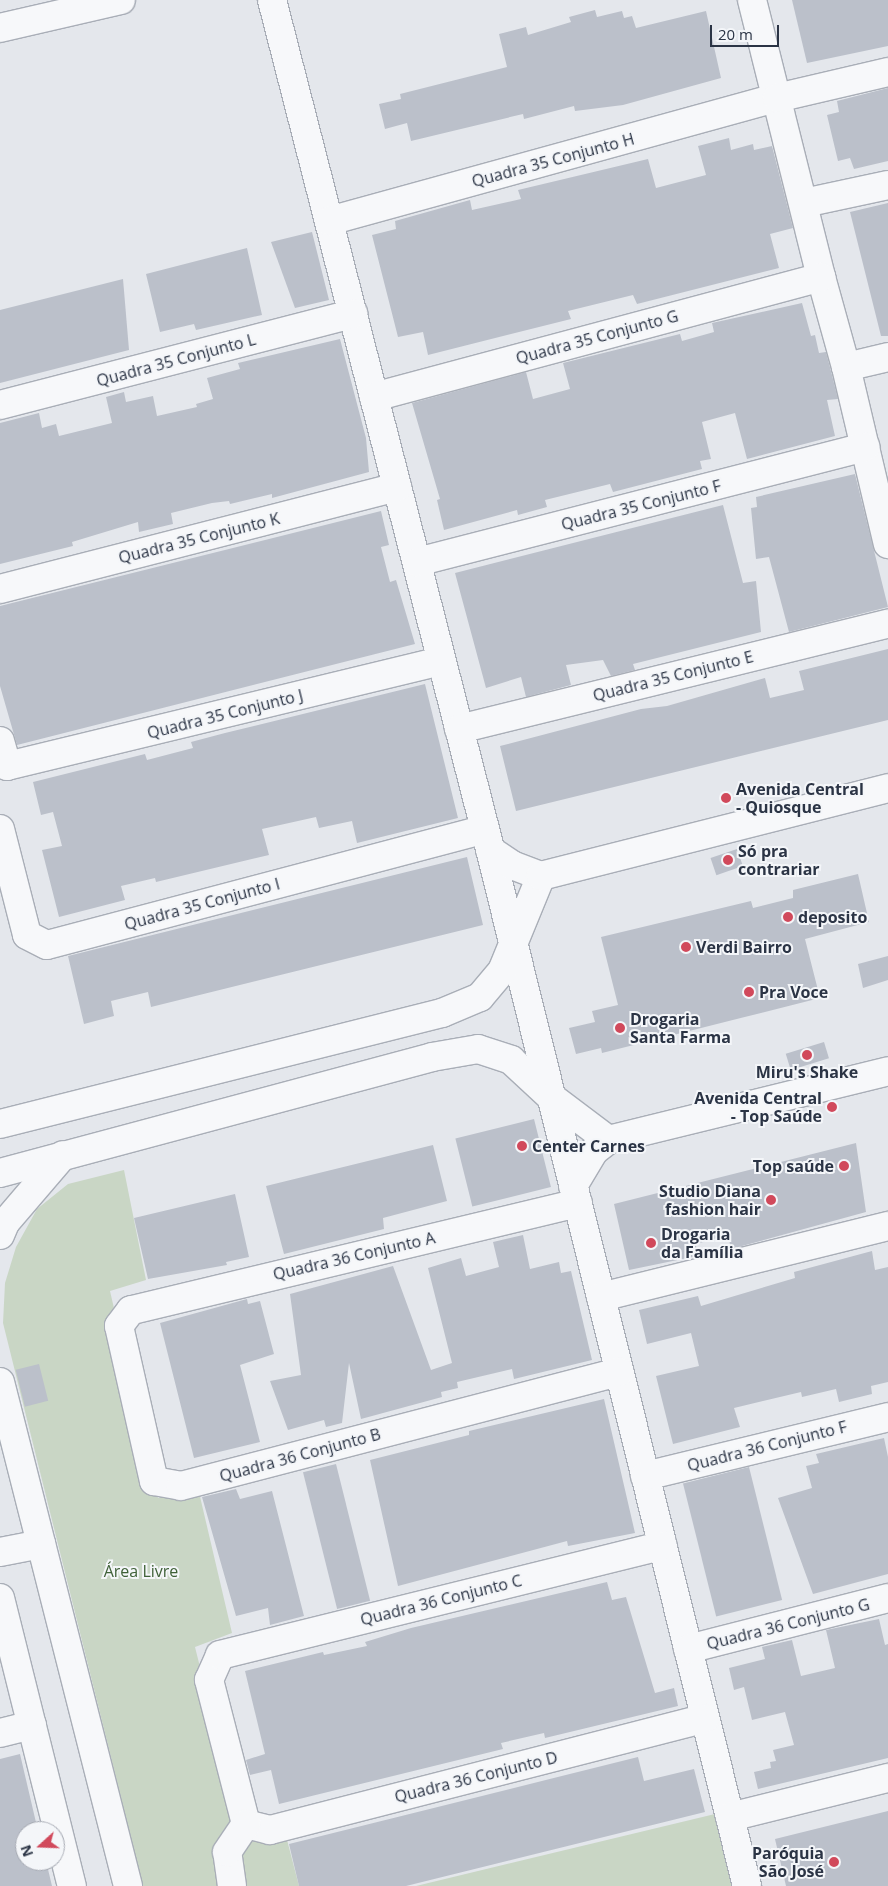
<!DOCTYPE html>
<html>
<head>
<meta charset="utf-8">
<style>
	body { margin:0 }
	#map { position:relative; width:888px; height:1886px; overflow:hidden; background:#e4e7ec; font-family:"Open Sans",sans-serif }
	div>[style] { position:absolute }
	[style*='--x'] { left:calc(var(--x)*1px); top:calc(var(--y)*1px); width:calc(var(--w)*1px); rotate:calc(var(--a)*1deg) }
	.green>* { inset:0; background:#c9d6c5 }
	.building>* { inset:0; background:#bbc0ca; transform-origin:0 0 }
	.roads { filter:drop-shadow(1px 0 #a9aeb7) drop-shadow(-1px 0 #a9aeb7) drop-shadow(0 1px #a9aeb7) drop-shadow(0 -1px #a9aeb7) }
	.minor>* { height:28px; margin:-14px; padding:0 14px; transform-origin:14px; border-radius:14px; background:#f7f8fa }
	.dots>* { width:14px; height:14px; translate:-50% -50%; box-sizing:border-box; border:2px solid #f4f6f9; border-radius:50% }
	span { translate:-50% -50%; white-space:nowrap; text-align:center; line-height:1.15; -webkit-text-stroke:4px #f4f6f9; paint-order:stroke }
	.street-label { font-size:16px; color:#2b3445 }
	.poi-label { font-size:16px; color:#2b3445; font-weight:700 }
	.left { translate:0 -50%; text-align:left }
	.right { translate:-100% -50%; text-align:right }
	.park-label { font-size:16px; color:#3f6138 }
	.north { position:absolute; left:15px; top:1821px; width:50px; height:50px; box-sizing:border-box; background:#f4f6f9; border:1px solid #a4a8b1; border-radius:50%; rotate:250deg; font-size:14px; font-weight:700; line-height:20px; text-align:center; color:#2b3445 }
	.north::after { content:''; display:block; margin:auto; width:18px; height:22px; background:#d1495b; clip-path:polygon(50% 0,100% 100%,50% 72%,0 100%) }
	.scale { position:absolute; left:710px; top:25px; width:69px; height:22px; box-sizing:border-box; border:2px solid #2b3445; border-top:0; padding-left:6px; font-size:15px; line-height:18px; white-space:nowrap; color:#2b3445; -webkit-text-stroke:4px #f4f6f9; paint-order:stroke }
</style>
</head>
<body>
<div id="map">
	<div class="green">
		<i style="clip-path:polygon(124px 1170px,146px 1280px,110px 1291px,158px 1498px,198px 1488px,232px 1633px,195px 1647px,244px 1843px,286px 1836px,299px 1886px,143px 1886px,3px 1323px,5px 1283px,16px 1247px,37px 1209px,68px 1184px)"></i>
		<i style="clip-path:polygon(715px 1814px,734px 1886px,416px 1886px)"></i>
	</div>
	<div class="building">
		<i style="clip-path:polygon(792px 0,888px 0,888px 46px,807px 63px)"></i>
		<i style="clip-path:polygon(595px 10px,597px 17px,622px 11px,624px 18px,632px 16px,636px 28px,706px 11px,721px 78px,623px 105px,575px 111px,574px 106px,524px 119px,523px 114px,411px 141px,407px 123px,385px 129px,379px 104px,401px 99px,400px 94px,507px 67px,499px 34px,526px 27px,528px 35px,571px 22px,569px 17px)"></i>
		<i style="clip-path:polygon(888px 88px,888px 161px,854px 169px,850px 158px,838px 161px,827px 115px,839px 112px,837px 101px)"></i>
		<i style="clip-path:polygon(729px 138px,731px 150px,753px 144px,754px 150px,772px 146px,793px 228px,770px 234px,779px 268px,637px 304px,633px 295px,568px 311px,571px 319px,428px 355px,423px 332px,398px 337px,372px 235px,396px 229px,395px 221px,470px 200px,472px 210px,521px 199px,518px 190px,648px 159px,656px 188px,706px 175px,698px 146px)"></i>
		<i style="clip-path:polygon(888px 203px,888px 336px,881px 336px,850px 212px)"></i>
		<i style="clip-path:polygon(312px 232px,329px 300px,295px 308px,271px 242px)"></i>
		<i style="clip-path:polygon(247px 248px,262px 315px,196px 330px,194px 324px,160px 332px,146px 274px)"></i>
		<i style="clip-path:polygon(123px 279px,129px 350px,0 383px,0 310px)"></i>
		<i style="clip-path:polygon(802px 303px,811px 336px,815px 335px,819px 353px,826px 352px,831px 371px,838px 399px,827px 400px,835px 436px,747px 459px,735px 413px,702px 422px,711px 459px,700px 461px,702px 469px,613px 492px,610px 484px,545px 500px,547px 507px,518px 515px,517px 510px,444px 530px,437px 500px,440px 499px,412px 403px,526px 372px,533px 399px,570px 389px,563px 363px,680px 334px,682px 341px,714px 332px,712px 323px)"></i>
		<i style="clip-path:polygon(340px 339px,366px 438px,369px 472px,272px 498px,272px 494px,230px 504px,229px 501px,212px 503px,171px 513px,173px 524px,139px 532px,138px 522px,72px 542px,73px 546px,0 564px,0 423px,39px 413px,42px 428px,56px 424px,59px 436px,112px 423px,106px 397px,124px 392px,126px 402px,153px 396px,157px 416px,197px 407px,196px 404px,213px 399px,207px 378px,240px 369px,238px 363px)"></i>
		<i style="clip-path:polygon(855px 474px,888px 607px,789px 632px,769px 557px,756px 559px,751px 508px,757px 507px,756px 497px)"></i>
		<i style="clip-path:polygon(723px 505px,743px 583px,756px 581px,761px 632px,633px 664px,635px 670px,611px 676px,603px 660px,566px 665px,571px 685px,526px 697px,521px 677px,486px 688px,455px 573px)"></i>
		<i style="clip-path:polygon(381px 511px,389px 545px,381px 547px,390px 582px,396px 580px,415px 644px,17px 745px,0 686px,0 606px)"></i>
		<i style="clip-path:polygon(888px 649px,888px 720px,516px 811px,500px 746px,641px 709px,667px 706px,765px 678px,770px 698px,804px 690px,799px 671px)"></i>
		<i style="clip-path:polygon(425px 684px,458px 818px,357px 843px,352px 821px,319px 828px,316px 817px,262px 829px,269px 855px,156px 882px,155px 878px,121px 886px,125px 900px,59px 917px,42px 850px,62px 846px,53px 812px,41px 815px,33px 782px,145px 754px,147px 760px,193px 748px,191px 742px,225px 733px)"></i>
		<i style="left:737px;top:849px;width:18px;height:28px;rotate:71deg"></i>
		<i style="clip-path:polygon(467px 857px,483px 925px,151px 1007px,148px 992px,111px 1001px,114px 1016px,84px 1024px,68px 956px)"></i>
		<i style="clip-path:polygon(858px 874px,869px 922px,805px 939px,820px 998px,602px 1053px,601px 1048px,576px 1054px,569px 1028px,595px 1022px,592px 1011px,618px 1005px,601px 937px,751px 901px,753px 908px,793px 898px,793px 890px)"></i>
		<i style="clip-path:polygon(888px 956px,888px 980px,863px 988px,858px 964px)"></i>
		<i style="left:824px;top:1042px;width:17px;height:40px;rotate:73deg"></i>
		<i style="left:534px;top:1119px;width:70px;height:81px;rotate:76deg"></i>
		<i style="clip-path:polygon(856px 1143px,866px 1212px,731px 1249px,728px 1235px,696px 1244px,697px 1256px,629px 1270px,614px 1204px)"></i>
		<i style="clip-path:polygon(433px 1145px,447px 1201px,383px 1218px,384px 1229px,284px 1254px,266px 1186px)"></i>
		<i style="clip-path:polygon(235px 1194px,249px 1257px,226px 1262px,227px 1265px,148px 1279px,134px 1218px)"></i>
		<i style="clip-path:polygon(523px 1235px,530px 1269px,559px 1262px,561px 1273px,571px 1271px,592px 1360px,514px 1379px,512px 1369px,457px 1382px,458px 1388px,441px 1392px,442px 1397px,361px 1419px,349px 1363px,342px 1423px,326px 1427px,324px 1420px,288px 1430px,270px 1381px,301px 1375px,290px 1294px,393px 1266px,431px 1370px,452px 1363px,428px 1268px,461px 1258px,466px 1276px,499px 1267px,493px 1242px)"></i>
		<i style="clip-path:polygon(872px 1251px,875px 1270px,888px 1267px,888px 1382px,871px 1386px,872px 1394px,839px 1402px,836px 1389px,802px 1397px,801px 1392px,734px 1408px,740px 1427px,673px 1444px,656px 1376px,699px 1366px,691px 1333px,647px 1344px,639px 1310px,698px 1296px,701px 1306px,795px 1278px,794px 1272px)"></i>
		<i style="clip-path:polygon(247px 1299px,248px 1304px,260px 1301px,274px 1354px,240px 1365px,260px 1442px,194px 1458px,160px 1323px)"></i>
		<i style="left:39px;top:1364px;width:38px;height:24px;rotate:76deg"></i>
		<i style="clip-path:polygon(604px 1399px,635px 1533px,568px 1546px,567px 1541px,398px 1586px,370px 1460px,469px 1435px,469px 1431px)"></i>
		<i style="clip-path:polygon(884px 1438px,888px 1457px,888px 1574px,813px 1594px,778px 1498px,812px 1488px,806px 1466px,819px 1463px,816px 1454px)"></i>
		<i style="left:336px;top:1464px;width:141px;height:34px;rotate:76deg"></i>
		<i style="left:749px;top:1467px;width:137px;height:68px;rotate:76deg"></i>
		<i style="clip-path:polygon(236px 1489px,240px 1499px,272px 1491px,304px 1616px,270px 1625px,268px 1608px,236px 1616px,202px 1497px)"></i>
		<i style="clip-path:polygon(607px 1582px,612px 1600px,626px 1597px,655px 1693px,674px 1688px,678px 1706px,545px 1738px,544px 1733px,501px 1743px,503px 1749px,279px 1804px,271px 1770px,250px 1775px,246px 1760px,265px 1754px,245px 1671px,323px 1652px,324px 1655px,367px 1646px,365px 1642px,411px 1628px)"></i>
		<i style="clip-path:polygon(879px 1619px,885px 1645px,888px 1644px,888px 1758px,758px 1789px,754px 1772px,771px 1768px,770px 1762px,776px 1761px,773px 1750px,794px 1745px,785px 1712px,752px 1720px,744px 1687px,734px 1690px,729px 1668px,765px 1659px,762px 1647px,792px 1640px,801px 1676px,835px 1668px,826px 1630px)"></i>
		<i style="clip-path:polygon(20px 1754px,38px 1831px,25px 1831px,25px 1861px,46px 1861px,52px 1886px,0 1886px,0 1759px)"></i>
		<i style="clip-path:polygon(638px 1757px,644px 1781px,694px 1769px,705px 1812px,406px 1886px,299px 1886px,289px 1844px)"></i>
		<i style="clip-path:polygon(888px 1811px,888px 1886px,786px 1886px,775px 1839px)"></i>
	</div>
	<div class="roads">
		<div class="minor">
			<i style="--x:272;--y:0;--w:856;--a:75.59"></i>
			<i style="--x:485;--y:829;--w:1089;--a:76.08"></i>
			<i style="--x:752;--y:0;--w:285;--a:76"></i>
			<i style="--x:821;--y:277;--w:93;--a:74.5"></i>
			<i style="--x:846;--y:367;--w:182;--a:76.7"></i>
			<i style="--x:0;--y:28;--w:124;--a:-13"></i>
			<i style="--x:804;--y:203;--w:86;--a:-12.1"></i>
			<i style="--x:329;--y:221;--w:465;--a:-15.4"></i>
			<i style="--x:777;--y:98;--w:114;--a:-13.2"></i>
			<i style="--x:846;--y:367;--w:43;--a:-13.4"></i>
			<i style="--x:374;--y:397;--w:463;--a:-15"></i>
			<i style="--x:0;--y:405;--w:365;--a:-14.5"></i>
			<i style="--x:417;--y:562;--w:463;--a:-14.4"></i>
			<i style="--x:0;--y:589;--w:410;--a:-14.4"></i>
			<i style="--x:459;--y:729;--w:442;--a:-13.8"></i>
			<i style="--x:0;--y:741;--w:26;--a:74"></i>
			<i style="--x:7;--y:766;--w:447;--a:-13.6"></i>
			<i style="--x:0;--y:829;--w:109;--a:75.7"></i>
			<i style="--x:27;--y:935;--w:22;--a:27"></i>
			<i style="--x:47;--y:945;--w:453;--a:-14.8"></i>
			<i style="--x:490;--y:850;--w:27;--a:34"></i>
			<i style="--x:512;--y:865;--w:31;--a:21"></i>
			<i style="--x:0;--y:1124;--w:456;--a:-14.1"></i>
			<i style="--x:442;--y:1013;--w:41;--a:-22.8"></i>
			<i style="--x:480;--y:997;--w:34;--a:-50"></i>
			<i style="--x:502;--y:971;--w:103;--a:-67.7"></i>
			<i style="--x:541;--y:876;--w:358;--a:-14.2"></i>
			<i style="--x:0;--y:1173;--w:447;--a:-15"></i>
			<i style="--x:432;--y:1057;--w:47;--a:-9.9"></i>
			<i style="--x:478;--y:1049;--w:35;--a:18"></i>
			<i style="--x:511;--y:1060;--w:54;--a:42.8"></i>
			<i style="--x:551;--y:1097;--w:71;--a:37"></i>
			<i style="--x:608;--y:1140;--w:288;--a:-13.8"></i>
			<i style="--x:573;--y:1186;--w:41;--a:-59"></i>
			<i style="--x:594;--y:1151;--w:18;--a:-38"></i>
			<i style="--x:578;--y:1203;--w:460;--a:166.5"></i>
			<i style="--x:131;--y:1310;--w:20;--a:127"></i>
			<i style="--x:119;--y:1326;--w:159;--a:77.3"></i>
			<i style="--x:154;--y:1481;--w:27;--a:10"></i>
			<i style="--x:181;--y:1486;--w:453;--a:-14.6"></i>
			<i style="--x:0;--y:1235;--w:13;--a:-67"></i>
			<i style="--x:5;--y:1223;--w:89;--a:-49.5"></i>
			<i style="--x:601;--y:1297;--w:296;--a:-13.9"></i>
			<i style="--x:0;--y:1382;--w:520;--a:75.75"></i>
			<i style="--x:645;--y:1476;--w:250;--a:-13.6"></i>
			<i style="--x:0;--y:1552;--w:42;--a:-11"></i>
			<i style="--x:0;--y:1598;--w:297;--a:76"></i>
			<i style="--x:688;--y:1649;--w:206;--a:-14.3"></i>
			<i style="--x:0;--y:1733;--w:33;--a:-14"></i>
			<i style="--x:730;--y:1817;--w:163;--a:-13.9"></i>
			<i style="--x:246;--y:1824;--w:149;--a:-104.4"></i>
			<i style="--x:209;--y:1680;--w:27;--a:-66"></i>
			<i style="--x:220;--y:1655;--w:456;--a:-13.9"></i>
			<i style="--x:246;--y:1824;--w:25;--a:14"></i>
			<i style="--x:270;--y:1830;--w:449;--a:-14.4"></i>
			<i style="--x:232;--y:1886;--w:34;--a:-98"></i>
			<i style="--x:227;--y:1852;--w:34;--a:-56"></i>
		</div>
	</div>
	<div class="dots">
		<i style="left:726px;top:798px;background:#d1495b"></i>
		<i style="left:728px;top:860px;background:#d1495b"></i>
		<i style="left:788px;top:917px;background:#d1495b"></i>
		<i style="left:686px;top:947px;background:#d1495b"></i>
		<i style="left:749px;top:992px;background:#d1495b"></i>
		<i style="left:620px;top:1028px;background:#d1495b"></i>
		<i style="left:807px;top:1055px;background:#d1495b"></i>
		<i style="left:832px;top:1107px;background:#d1495b"></i>
		<i style="left:522px;top:1146px;background:#d1495b"></i>
		<i style="left:844px;top:1166px;background:#d1495b"></i>
		<i style="left:771px;top:1200px;background:#d1495b"></i>
		<i style="left:651px;top:1243px;background:#d1495b"></i>
		<i style="left:834px;top:1862px;background:#d1495b"></i>
	</div>
	<div class="street-label">
		<span style="left:553px;top:160px;rotate:-15deg">Quadra 35 Conjunto H</span>
		<span style="left:597px;top:337px;rotate:-15deg">Quadra 35 Conjunto G</span>
		<span style="left:176px;top:360px;rotate:-15deg">Quadra 35 Conjunto L</span>
		<span style="left:641px;top:505px;rotate:-14deg">Quadra 35 Conjunto F</span>
		<span style="left:199px;top:538px;rotate:-14deg">Quadra 35 Conjunto K</span>
		<span style="left:673px;top:676px;rotate:-14deg">Quadra 35 Conjunto E</span>
		<span style="left:225px;top:714px;rotate:-14deg">Quadra 35 Conjunto J</span>
		<span style="left:202px;top:904px;rotate:-15deg">Quadra 35 Conjunto I</span>
		<span style="left:354px;top:1256px;rotate:-13deg">Quadra 36 Conjunto A</span>
		<span style="left:767px;top:1446px;rotate:-14deg">Quadra 36 Conjunto F</span>
		<span style="left:300px;top:1455px;rotate:-15deg">Quadra 36 Conjunto B</span>
		<span style="left:441px;top:1600px;rotate:-14deg">Quadra 36 Conjunto C</span>
		<span style="left:788px;top:1624px;rotate:-14deg">Quadra 36 Conjunto G</span>
		<span style="left:476px;top:1777px;rotate:-14deg">Quadra 36 Conjunto D</span>
	</div>
	<div class="poi-label">
		<span class="left" style="left:736px;top:798px">Avenida Central<br>- Quiosque</span>
		<span class="left" style="left:738px;top:860px">Só pra<br>contrariar</span>
		<span class="left" style="left:798px;top:917px">deposito</span>
		<span class="left" style="left:696px;top:947px">Verdi Bairro</span>
		<span class="left" style="left:759px;top:992px">Pra Voce</span>
		<span class="left" style="left:630px;top:1028px">Drogaria<br>Santa Farma</span>
		<span style="left:807px;top:1072px">Miru's Shake</span>
		<span class="right" style="left:822px;top:1107px">Avenida Central<br>- Top Saúde</span>
		<span class="left" style="left:532px;top:1146px">Center Carnes</span>
		<span class="right" style="left:834px;top:1166px">Top saúde</span>
		<span class="right" style="left:761px;top:1200px">Studio Diana<br>fashion hair</span>
		<span class="left" style="left:661px;top:1243px">Drogaria<br>da Família</span>
		<span class="right" style="left:824px;top:1862px">Paróquia<br>São José</span>
	</div>
	<div class="park-label">
		<span style="left:141px;top:1571px">Área Livre</span>
	</div>
	<div class="north">N</div>
	<div class="scale">20 m</div>
</div>
</body>
</html>
